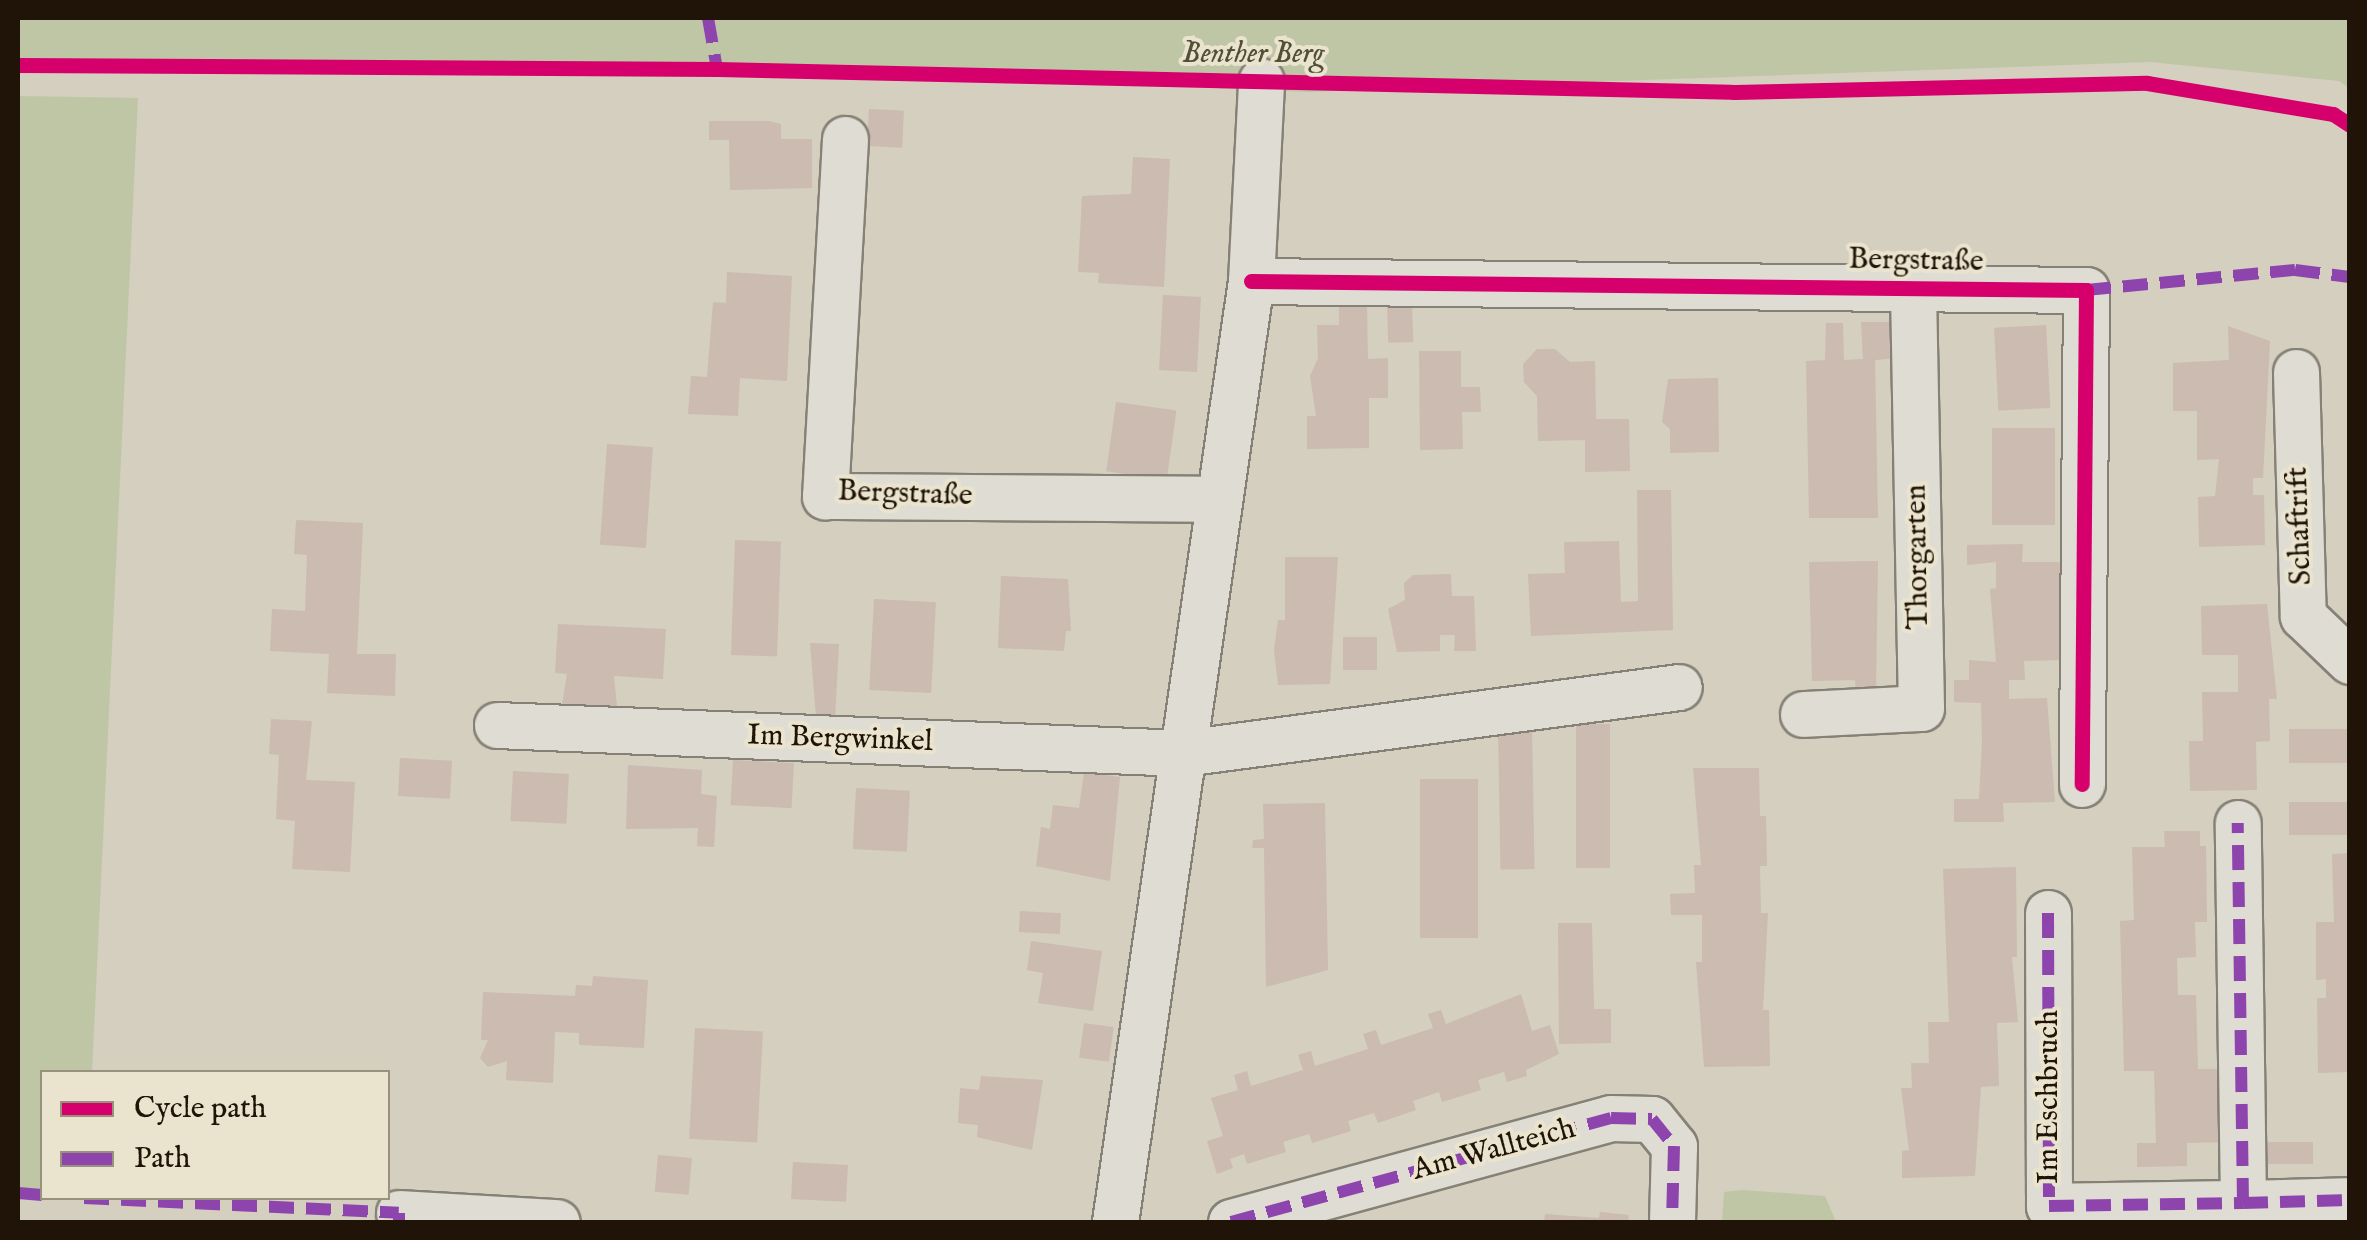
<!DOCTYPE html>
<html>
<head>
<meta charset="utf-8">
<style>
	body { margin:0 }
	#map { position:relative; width:2367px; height:1240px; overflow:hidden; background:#d4cfbe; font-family:"IM FELL English",serif }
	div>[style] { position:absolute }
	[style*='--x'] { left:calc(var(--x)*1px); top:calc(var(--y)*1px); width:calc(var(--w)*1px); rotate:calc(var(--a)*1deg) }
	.green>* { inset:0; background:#bfc6a5 }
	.building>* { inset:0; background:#ccbbb0; transform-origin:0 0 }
	.roads { filter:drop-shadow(2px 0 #868176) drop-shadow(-2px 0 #868176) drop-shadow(0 2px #868176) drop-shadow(0 -2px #868176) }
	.minor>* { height:45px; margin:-22.5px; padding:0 22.5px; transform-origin:22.5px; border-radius:22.5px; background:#dfddd3 }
	.quiet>* { height:12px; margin-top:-6px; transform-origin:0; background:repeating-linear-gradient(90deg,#8e44ad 0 25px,transparent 0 37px) }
	.cycleway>* { height:15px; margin:-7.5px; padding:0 7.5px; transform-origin:7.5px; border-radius:7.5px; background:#d6006c }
	span { translate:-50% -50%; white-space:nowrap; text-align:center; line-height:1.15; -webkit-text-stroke:8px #eae4ce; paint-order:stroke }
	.park-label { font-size:30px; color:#524f37; font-style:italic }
	.street-label { font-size:30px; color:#201307 }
	.frame { position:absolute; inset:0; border:20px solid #201307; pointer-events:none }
	.legend { position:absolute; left:40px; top:1070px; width:350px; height:130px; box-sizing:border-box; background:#eae4ce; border:2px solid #99907e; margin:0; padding:12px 18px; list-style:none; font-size:30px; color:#201307 }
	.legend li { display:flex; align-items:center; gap:20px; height:50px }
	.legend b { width:50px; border:2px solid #99907e }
</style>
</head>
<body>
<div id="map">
	<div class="green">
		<i style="clip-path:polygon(18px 18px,2350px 18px,2349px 88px,2339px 81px,2150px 62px,1309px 92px,717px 69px,18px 61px)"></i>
		<i style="clip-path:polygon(18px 96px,138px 98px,92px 1072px,42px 1072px,42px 1195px,18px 1193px)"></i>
		<i style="clip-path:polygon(1743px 1190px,1825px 1196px,1836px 1222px,1722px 1222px,1724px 1192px)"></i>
	</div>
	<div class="building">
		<i style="left:869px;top:109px;width:35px;height:37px;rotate:3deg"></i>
		<i style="clip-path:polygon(709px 121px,769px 121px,781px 124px,781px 139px,812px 139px,812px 188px,730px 190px,729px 140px,709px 140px)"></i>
		<i style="clip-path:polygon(1133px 157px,1170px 159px,1164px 287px,1098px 283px,1099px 273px,1078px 272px,1082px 196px,1131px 194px)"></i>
		<i style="clip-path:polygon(727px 272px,792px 276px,787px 381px,740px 378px,738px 416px,688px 414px,691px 376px,707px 377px,713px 302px,726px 303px)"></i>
		<i style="left:1163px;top:295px;width:38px;height:75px;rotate:3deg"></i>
		<i style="left:1412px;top:305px;width:37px;height:25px;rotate:88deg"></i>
		<i style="clip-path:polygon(1339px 306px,1367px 306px,1368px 359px,1388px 358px,1388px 398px,1369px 398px,1369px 448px,1307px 449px,1307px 416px,1316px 416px,1310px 376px,1318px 358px,1317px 325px,1339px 325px)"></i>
		<i style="clip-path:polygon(1861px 322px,1899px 322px,1899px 358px,1875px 360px,1878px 518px,1809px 518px,1806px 361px,1825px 360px,1826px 323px,1843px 323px,1844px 360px,1863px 359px)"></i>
		<i style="left:2046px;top:325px;width:83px;height:52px;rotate:87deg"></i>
		<i style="clip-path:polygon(2228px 326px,2270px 341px,2263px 478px,2253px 478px,2253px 495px,2264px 495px,2265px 545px,2199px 547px,2198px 497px,2215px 496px,2219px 459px,2197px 460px,2197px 411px,2173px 411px,2173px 363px,2229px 360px)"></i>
		<i style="clip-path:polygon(1537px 349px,1555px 349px,1570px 362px,1595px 361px,1596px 419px,1629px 419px,1630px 471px,1585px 472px,1585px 440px,1538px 441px,1537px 396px,1524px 382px,1523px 364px)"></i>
		<i style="clip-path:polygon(1419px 351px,1461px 351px,1461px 387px,1480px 387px,1481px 412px,1462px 412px,1463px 449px,1420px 450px)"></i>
		<i style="clip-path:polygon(1718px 378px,1719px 452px,1670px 453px,1670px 429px,1662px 422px,1668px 379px)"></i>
		<i style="left:1116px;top:402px;width:61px;height:70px;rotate:8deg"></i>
		<i style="left:1992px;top:428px;width:63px;height:97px"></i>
		<i style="left:607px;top:444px;width:46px;height:101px;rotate:4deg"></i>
		<i style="clip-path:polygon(1637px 490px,1671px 490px,1673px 630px,1531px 636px,1528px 574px,1565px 573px,1564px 542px,1619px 541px,1621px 602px,1638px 601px)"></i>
		<i style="clip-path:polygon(296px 520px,363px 523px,357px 654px,396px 654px,395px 696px,327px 693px,329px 654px,270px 651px,272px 609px,305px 611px,307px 555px,294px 554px)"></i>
		<i style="left:735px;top:540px;width:46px;height:115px;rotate:2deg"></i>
		<i style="clip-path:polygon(2023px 544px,2022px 562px,2060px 562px,2063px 572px,2062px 660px,2024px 661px,2025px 680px,2009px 680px,2009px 699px,2047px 698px,2055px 802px,2003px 803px,2004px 822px,1954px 822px,1954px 799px,1979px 799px,1982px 742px,1981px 703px,1954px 702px,1954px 680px,1969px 680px,1969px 660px,1996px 662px,1990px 589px,1996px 588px,1996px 562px,1967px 565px,1967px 545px)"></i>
		<i style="clip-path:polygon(1285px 557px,1338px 557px,1330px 684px,1278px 685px,1274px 650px,1278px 620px,1285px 620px)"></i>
		<i style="clip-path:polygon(1878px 561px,1876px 692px,1856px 693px,1855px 680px,1812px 681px,1809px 562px)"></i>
		<i style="clip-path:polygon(1451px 574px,1452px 596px,1474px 596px,1476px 651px,1454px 651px,1455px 635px,1440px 635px,1440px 651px,1397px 652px,1388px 609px,1405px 600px,1404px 583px,1413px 575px)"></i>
		<i style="clip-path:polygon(1001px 576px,1068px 579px,1071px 631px,1066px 631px,1064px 651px,998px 648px)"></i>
		<i style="left:874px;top:599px;width:62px;height:91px;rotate:3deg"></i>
		<i style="clip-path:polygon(2267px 604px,2277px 699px,2269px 699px,2270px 741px,2256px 742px,2257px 790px,2190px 791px,2189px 741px,2203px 741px,2202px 692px,2238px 692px,2238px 655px,2202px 655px,2201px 606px)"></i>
		<i style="clip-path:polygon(558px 624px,666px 629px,663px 679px,614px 676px,617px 707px,562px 705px,567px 674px,555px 673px)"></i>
		<i style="left:1377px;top:637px;width:33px;height:34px;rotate:90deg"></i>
		<i style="clip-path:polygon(810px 643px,839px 644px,835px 718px,816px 717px)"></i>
		<i style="clip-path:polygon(271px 719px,312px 721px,306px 780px,355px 782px,350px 872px,292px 869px,295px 821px,276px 819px,279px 755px,269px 754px)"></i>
		<i style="left:1576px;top:724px;width:34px;height:144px"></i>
		<i style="left:1532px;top:726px;width:143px;height:34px;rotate:89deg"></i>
		<i style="left:2350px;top:729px;width:34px;height:61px;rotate:90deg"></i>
		<i style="left:400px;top:758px;width:52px;height:38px;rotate:3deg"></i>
		<i style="left:733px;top:760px;width:61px;height:45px;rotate:3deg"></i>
		<i style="clip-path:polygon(628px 765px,702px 770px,701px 794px,717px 796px,714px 847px,697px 846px,698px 828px,626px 829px)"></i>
		<i style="clip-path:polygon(1693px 768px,1759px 768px,1760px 816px,1766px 816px,1767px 866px,1760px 866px,1761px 913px,1768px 913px,1763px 1010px,1769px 1010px,1770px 1066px,1704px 1067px,1696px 962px,1702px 962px,1702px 915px,1671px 915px,1670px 894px,1695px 893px,1694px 865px,1701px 865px)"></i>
		<i style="left:513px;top:771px;width:56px;height:50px;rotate:3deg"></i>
		<i style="clip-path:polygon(1084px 772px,1120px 777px,1110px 881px,1036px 866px,1041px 827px,1050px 829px,1053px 805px,1079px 808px)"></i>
		<i style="left:1420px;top:779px;width:58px;height:159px"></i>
		<i style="left:856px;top:788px;width:54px;height:61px;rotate:3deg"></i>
		<i style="left:2350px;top:802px;width:33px;height:61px;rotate:90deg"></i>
		<i style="clip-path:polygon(1325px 803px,1328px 970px,1266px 987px,1264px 848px,1252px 848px,1253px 840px,1264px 839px,1263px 804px)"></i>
		<i style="clip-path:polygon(2164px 831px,2200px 831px,2200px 846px,2206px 846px,2207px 922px,2195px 922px,2196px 957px,2177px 958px,2178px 995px,2196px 995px,2198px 1069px,2229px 1069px,2230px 1142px,2187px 1143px,2187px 1166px,2137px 1167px,2137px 1143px,2156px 1143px,2154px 1071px,2124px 1071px,2120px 921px,2134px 920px,2132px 847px,2165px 847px)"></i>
		<i style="clip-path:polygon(2350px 853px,2350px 1072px,2318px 1073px,2317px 998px,2326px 998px,2326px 979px,2316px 980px,2316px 922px,2334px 922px,2332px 854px)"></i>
		<i style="clip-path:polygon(2016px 867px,2017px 957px,2012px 957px,2018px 1022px,1997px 1023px,1999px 1086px,1981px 1087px,1975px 1176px,1902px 1178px,1902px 1151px,1909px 1150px,1901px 1088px,1912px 1088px,1911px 1063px,1929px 1063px,1928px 1022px,1949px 1022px,1943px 869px)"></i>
		<i style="left:1020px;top:911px;width:41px;height:21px;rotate:3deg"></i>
		<i style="clip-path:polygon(1558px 923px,1592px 923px,1594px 1009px,1611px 1009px,1611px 1043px,1559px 1044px)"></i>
		<i style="clip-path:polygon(1031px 941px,1102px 951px,1093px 1011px,1038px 1003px,1043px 973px,1027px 970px)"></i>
		<i style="clip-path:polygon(593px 976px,648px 980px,644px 1048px,579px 1045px,579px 1033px,555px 1032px,553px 1083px,506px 1080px,507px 1061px,488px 1067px,480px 1058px,488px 1040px,481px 1040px,483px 992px,575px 996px,576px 985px,592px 986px)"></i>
		<i style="clip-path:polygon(1521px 994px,1532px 1031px,1550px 1025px,1559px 1054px,1526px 1070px,1527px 1076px,1507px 1082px,1504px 1072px,1478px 1080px,1481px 1090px,1442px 1102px,1439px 1092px,1413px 1101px,1416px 1110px,1378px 1123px,1374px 1113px,1348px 1121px,1351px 1131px,1312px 1143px,1309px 1134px,1283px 1142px,1286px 1152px,1247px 1164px,1244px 1154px,1230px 1159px,1233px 1168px,1217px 1174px,1207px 1141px,1223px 1136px,1211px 1098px,1238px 1090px,1234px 1075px,1247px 1071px,1251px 1086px,1303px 1070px,1298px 1055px,1311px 1051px,1315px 1066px,1368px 1049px,1363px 1034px,1376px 1030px,1381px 1045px,1433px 1028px,1428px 1014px,1441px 1010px,1446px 1024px)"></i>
		<i style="left:1084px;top:1023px;width:30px;height:35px;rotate:8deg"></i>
		<i style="left:695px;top:1028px;width:68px;height:111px;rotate:3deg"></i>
		<i style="clip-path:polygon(981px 1076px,1043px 1080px,1032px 1150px,977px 1137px,978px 1125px,958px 1123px,960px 1088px,979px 1090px)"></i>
		<i style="left:2313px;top:1142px;width:22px;height:45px;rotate:90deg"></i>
		<i style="left:658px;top:1155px;width:34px;height:37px;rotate:5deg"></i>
		<i style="left:793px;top:1162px;width:55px;height:37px;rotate:3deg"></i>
		<i style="clip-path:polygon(1600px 1212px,1629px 1215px,1628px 1222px,1544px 1222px,1545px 1214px,1599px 1218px)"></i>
	</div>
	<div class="roads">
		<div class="minor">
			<i style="--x:845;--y:139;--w:358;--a:93.2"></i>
			<i style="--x:825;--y:496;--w:393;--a:0.4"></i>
			<i style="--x:1251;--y:281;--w:835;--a:0.62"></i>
			<i style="--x:2086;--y:290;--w:494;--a:90.5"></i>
			<i style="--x:2296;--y:372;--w:244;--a:88.4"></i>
			<i style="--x:2303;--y:616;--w:65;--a:43.8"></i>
			<i style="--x:1803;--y:714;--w:118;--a:-2.9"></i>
			<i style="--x:1921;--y:708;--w:420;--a:-91.1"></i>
			<i style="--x:497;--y:725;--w:687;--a:2.34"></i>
			<i style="--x:1183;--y:753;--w:500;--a:-7.58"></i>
			<i style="--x:2048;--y:913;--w:293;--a:89.8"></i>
			<i style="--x:2049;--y:1206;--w:194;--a:-0.9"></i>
			<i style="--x:2243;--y:1203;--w:380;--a:-90.8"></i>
			<i style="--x:2243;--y:1203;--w:107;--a:-1.6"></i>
			<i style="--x:399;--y:1213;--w:158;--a:3.3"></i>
			<i style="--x:1115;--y:1222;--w:951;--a:-81.78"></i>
			<i style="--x:1251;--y:281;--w:200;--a:-87.1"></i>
			<i style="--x:1231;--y:1222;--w:394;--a:-15.3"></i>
			<i style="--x:1611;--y:1118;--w:41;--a:1.4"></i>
			<i style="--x:1652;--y:1119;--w:35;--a:51"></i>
			<i style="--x:1674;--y:1146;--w:76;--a:91.5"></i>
		</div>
	</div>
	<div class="quiet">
		<i style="--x:708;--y:18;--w:52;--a:80"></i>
		<i style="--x:2086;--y:290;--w:210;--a:-5.5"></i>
		<i style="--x:2295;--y:270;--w:55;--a:7.3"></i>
		<i style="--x:2048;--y:913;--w:293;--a:89.8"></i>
		<i style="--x:2049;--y:1206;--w:194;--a:-0.9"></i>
		<i style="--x:2243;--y:1203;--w:380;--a:-90.8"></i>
		<i style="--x:18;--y:1193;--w:24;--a:5"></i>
		<i style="--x:84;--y:1198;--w:315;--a:2.7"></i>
		<i style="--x:399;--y:1213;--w:9;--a:90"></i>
		<i style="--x:2243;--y:1203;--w:107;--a:-1.6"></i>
		<i style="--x:1231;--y:1222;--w:394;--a:-15.3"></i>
		<i style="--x:1611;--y:1118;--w:41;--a:1.4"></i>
		<i style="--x:1652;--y:1119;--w:35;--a:51"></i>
		<i style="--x:1674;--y:1146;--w:76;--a:91.5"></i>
	</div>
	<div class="cycleway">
		<i style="--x:18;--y:65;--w:699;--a:0.33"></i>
		<i style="--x:717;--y:69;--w:1018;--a:1.29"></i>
		<i style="--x:1735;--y:92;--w:412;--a:-1.3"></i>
		<i style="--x:2147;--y:83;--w:189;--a:9.5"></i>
		<i style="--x:2333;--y:114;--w:20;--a:33"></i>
		<i style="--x:1251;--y:281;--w:835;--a:0.62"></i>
		<i style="--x:2086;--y:290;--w:494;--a:90.5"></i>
	</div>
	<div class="park-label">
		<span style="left:1253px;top:54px">Benther Berg</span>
	</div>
	<div class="street-label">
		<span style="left:1916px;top:261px;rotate:1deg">Bergstraße</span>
		<span style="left:905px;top:494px;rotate:2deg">Bergstraße</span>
		<span style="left:2300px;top:526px;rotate:-92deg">Schaftrift</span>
		<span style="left:1918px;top:557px;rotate:-91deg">Thorgarten</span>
		<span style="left:840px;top:739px;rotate:2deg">Im Bergwinkel</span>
		<span style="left:2049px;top:1097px;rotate:-90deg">Im Eschbruch</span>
		<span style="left:1494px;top:1150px;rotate:-15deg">Am Wallteich</span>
	</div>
	<div class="frame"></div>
	<ul class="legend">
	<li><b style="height:12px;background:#d6006c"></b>Cycle path</li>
	<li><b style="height:12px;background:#8e44ad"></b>Path</li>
	</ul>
</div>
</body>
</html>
